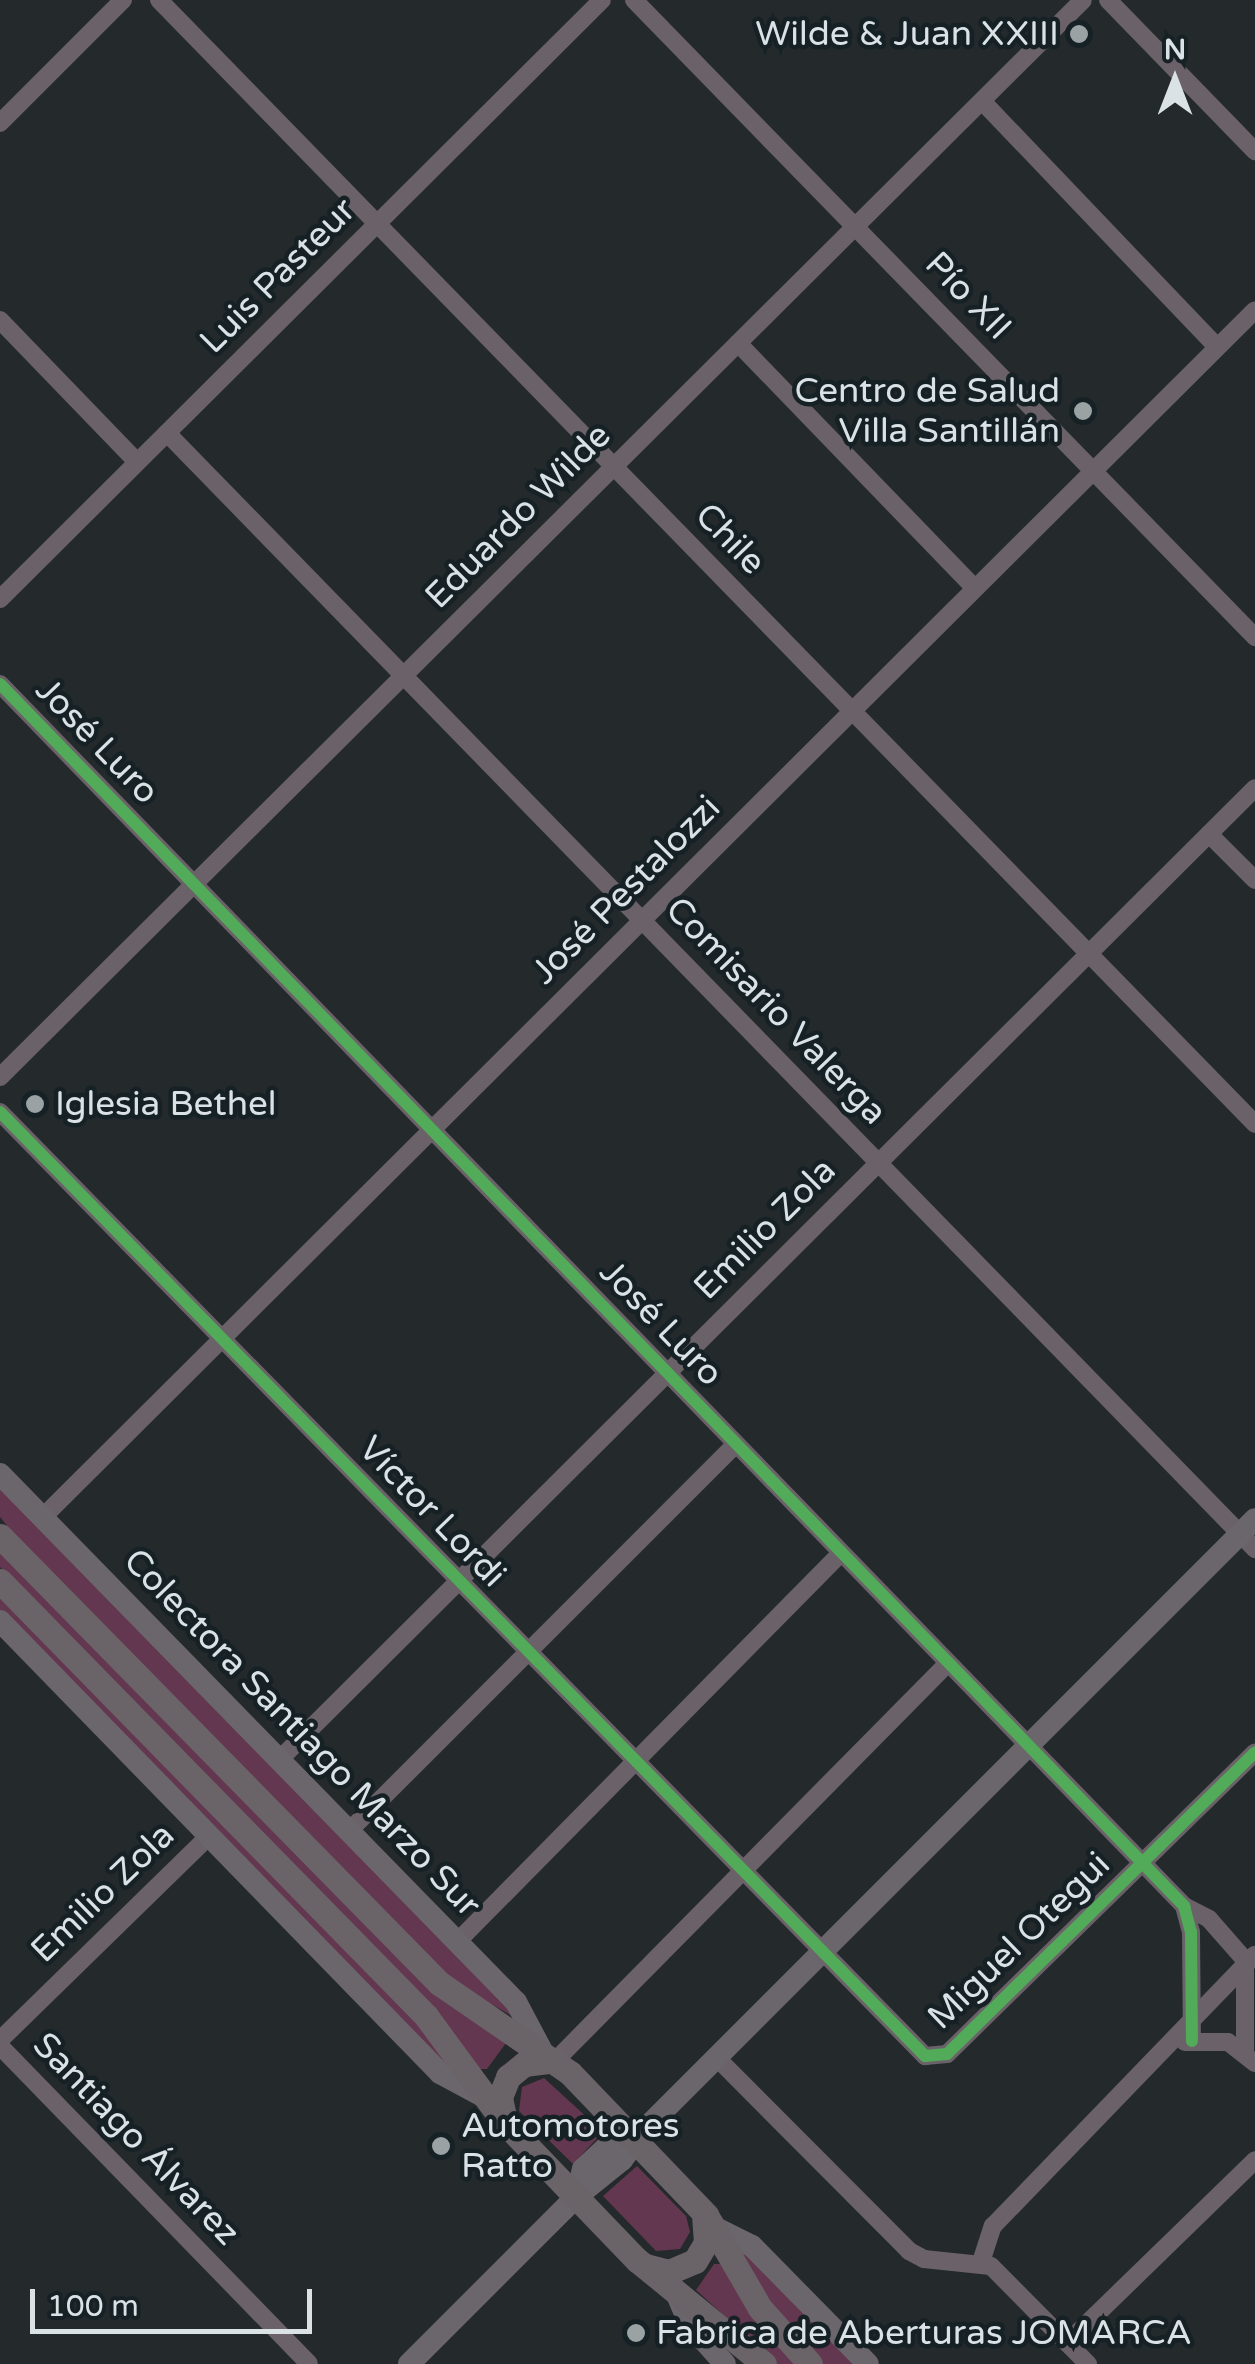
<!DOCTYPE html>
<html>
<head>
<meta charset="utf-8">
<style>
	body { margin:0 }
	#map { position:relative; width:1255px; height:2364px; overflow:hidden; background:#242a2c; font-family:"Varela Round",sans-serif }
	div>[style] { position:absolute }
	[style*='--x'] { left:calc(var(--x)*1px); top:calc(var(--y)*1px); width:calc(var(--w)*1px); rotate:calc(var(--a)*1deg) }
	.green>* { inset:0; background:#63374f }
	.street>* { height:18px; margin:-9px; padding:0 9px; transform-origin:9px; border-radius:9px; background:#6a6268 }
	.secondary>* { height:22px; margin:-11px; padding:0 11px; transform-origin:11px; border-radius:11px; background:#6b666b }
	.primary>* { height:25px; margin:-12.5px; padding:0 12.5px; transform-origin:12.5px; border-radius:12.5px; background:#6a6368 }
	.cycleway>* { height:12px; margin:-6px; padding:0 6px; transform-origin:6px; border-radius:6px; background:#51ab58 }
	.dots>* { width:28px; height:28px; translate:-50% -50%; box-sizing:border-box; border:5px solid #162126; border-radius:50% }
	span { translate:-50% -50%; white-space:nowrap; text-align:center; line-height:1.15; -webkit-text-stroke:9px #162126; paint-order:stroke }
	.poi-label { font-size:35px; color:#dae2e5 }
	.right { translate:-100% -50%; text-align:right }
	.left { translate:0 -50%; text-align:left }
	.street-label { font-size:35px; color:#dae2e5 }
	.north { position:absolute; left:1125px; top:30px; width:100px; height:100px; -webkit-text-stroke:8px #162126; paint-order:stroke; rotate:0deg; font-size:28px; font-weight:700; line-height:40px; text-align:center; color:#dae2e5 }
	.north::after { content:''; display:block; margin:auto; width:35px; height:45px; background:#dae2e5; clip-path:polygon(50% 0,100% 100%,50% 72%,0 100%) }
	.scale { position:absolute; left:30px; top:2289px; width:282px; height:45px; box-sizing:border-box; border:5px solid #dae2e5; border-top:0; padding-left:12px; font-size:30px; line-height:35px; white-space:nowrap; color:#dae2e5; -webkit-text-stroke:8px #162126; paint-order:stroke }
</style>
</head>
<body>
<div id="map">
	<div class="green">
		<i style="clip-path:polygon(0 1484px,516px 2014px,514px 2017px,459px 1986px,24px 1547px,0 1517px)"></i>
		<i style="clip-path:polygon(0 1549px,506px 2043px,487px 2069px,480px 2069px,419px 1994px,0 1567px)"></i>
		<i style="clip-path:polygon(0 1596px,409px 2012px,452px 2071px,0 1612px)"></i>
		<i style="clip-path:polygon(544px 2078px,603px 2132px,573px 2164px,519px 2111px,522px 2087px)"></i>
		<i style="clip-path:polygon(637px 2166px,686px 2216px,690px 2232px,680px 2249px,656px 2251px,603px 2196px)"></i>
		<i style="clip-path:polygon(739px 2247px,855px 2364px,822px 2364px,780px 2319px)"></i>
		<i style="clip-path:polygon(714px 2264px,722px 2264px,799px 2364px,777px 2364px,696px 2290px)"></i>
	</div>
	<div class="street">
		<i style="--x:159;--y:0;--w:1570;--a:45.72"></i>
		<i style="--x:634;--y:0;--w:890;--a:45.73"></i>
		<i style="--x:1108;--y:0;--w:211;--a:45.8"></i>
		<i style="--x:982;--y:101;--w:340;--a:46.3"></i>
		<i style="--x:0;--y:123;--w:174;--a:-45"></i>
		<i style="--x:0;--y:320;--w:197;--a:46"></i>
		<i style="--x:738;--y:343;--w:341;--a:46"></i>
		<i style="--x:167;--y:433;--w:1559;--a:45.73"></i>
		<i style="--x:0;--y:599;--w:849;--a:-44.86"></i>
		<i style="--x:0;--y:684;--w:1702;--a:45.9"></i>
		<i style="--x:1184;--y:1906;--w:27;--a:75"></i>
		<i style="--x:1191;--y:1932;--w:109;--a:89.5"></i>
		<i style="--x:1209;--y:834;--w:65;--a:45"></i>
		<i style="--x:0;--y:1077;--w:1527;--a:-44.84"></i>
		<i style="--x:0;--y:1112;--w:1322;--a:45.58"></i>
		<i style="--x:925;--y:2056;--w:22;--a:-5"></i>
		<i style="--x:947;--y:2054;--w:431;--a:-44.4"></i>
		<i style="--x:43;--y:1517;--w:1710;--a:-44.88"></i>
		<i style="--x:279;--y:1760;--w:1377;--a:-44.88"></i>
		<i style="--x:349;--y:1831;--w:547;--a:-45"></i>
		<i style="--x:1184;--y:1906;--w:28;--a:27"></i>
		<i style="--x:1209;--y:1919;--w:55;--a:48.7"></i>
		<i style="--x:1245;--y:1960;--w:93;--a:90"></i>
		<i style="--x:457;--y:1942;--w:547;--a:-45.37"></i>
		<i style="--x:0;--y:2040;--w:292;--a:-44.3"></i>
		<i style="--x:1185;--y:2042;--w:43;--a:0"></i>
		<i style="--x:1228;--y:2042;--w:34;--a:38"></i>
		<i style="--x:0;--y:2046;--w:443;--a:45.8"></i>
		<i style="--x:716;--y:2057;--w:274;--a:45.1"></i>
		<i style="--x:909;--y:2251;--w:17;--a:28"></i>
		<i style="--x:924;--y:2259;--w:67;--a:6"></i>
		<i style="--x:991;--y:2266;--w:138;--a:45.3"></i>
		<i style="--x:556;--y:2060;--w:558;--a:-45.36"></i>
		<i style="--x:981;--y:2262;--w:38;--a:-72"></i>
		<i style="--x:993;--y:2226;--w:377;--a:-46"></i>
		<i style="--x:1067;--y:2343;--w:262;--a:-44.2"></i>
	</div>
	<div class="secondary">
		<i style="--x:0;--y:1474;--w:738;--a:45.66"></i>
		<i style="--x:516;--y:2002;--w:53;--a:62"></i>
		<i style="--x:0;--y:1621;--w:631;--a:45.77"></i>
		<i style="--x:440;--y:2073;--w:55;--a:28.4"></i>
		<i style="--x:576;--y:2197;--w:29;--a:-76"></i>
		<i style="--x:583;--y:2169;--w:38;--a:-43"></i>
		<i style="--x:611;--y:2143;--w:23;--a:-10"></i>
		<i style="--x:714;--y:2227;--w:42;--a:26.6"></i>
		<i style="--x:752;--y:2246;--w:165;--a:45.5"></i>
		<i style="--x:675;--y:2290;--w:38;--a:67"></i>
		<i style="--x:690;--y:2325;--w:52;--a:48.1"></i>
		<i style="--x:409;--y:2364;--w:236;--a:-45"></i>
		<i style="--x:576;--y:2197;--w:59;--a:-38.8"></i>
		<i style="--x:622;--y:2160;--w:40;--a:-53"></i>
		<i style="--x:646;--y:2128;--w:861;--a:-45"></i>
	</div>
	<div class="primary">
		<i style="--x:0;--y:1536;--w:627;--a:45.52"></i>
		<i style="--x:439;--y:1983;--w:159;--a:34.5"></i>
		<i style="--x:570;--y:2073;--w:197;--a:46.2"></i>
		<i style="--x:706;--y:2215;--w:108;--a:59.9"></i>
		<i style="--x:760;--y:2308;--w:75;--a:48.2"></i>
		<i style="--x:0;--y:1581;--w:609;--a:45.6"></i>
		<i style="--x:426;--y:2016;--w:132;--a:53.7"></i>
		<i style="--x:504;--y:2122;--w:192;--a:46.1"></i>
		<i style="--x:637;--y:2260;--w:164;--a:39.3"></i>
		<i style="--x:505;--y:2121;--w:25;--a:-102"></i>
		<i style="--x:500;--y:2097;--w:22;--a:-68"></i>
		<i style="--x:508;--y:2077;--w:21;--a:-39"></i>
		<i style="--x:524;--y:2064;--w:32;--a:-7"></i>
		<i style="--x:645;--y:2266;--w:25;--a:14"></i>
		<i style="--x:669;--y:2272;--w:28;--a:-23"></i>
		<i style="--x:695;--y:2261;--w:21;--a:-59"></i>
		<i style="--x:706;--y:2243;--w:29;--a:-94"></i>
	</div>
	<div class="cycleway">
		<i style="--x:0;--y:684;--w:1702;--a:45.9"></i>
		<i style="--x:1184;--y:1906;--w:27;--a:75"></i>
		<i style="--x:1191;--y:1932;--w:109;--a:89.5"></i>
		<i style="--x:0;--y:1112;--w:1322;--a:45.58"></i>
		<i style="--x:925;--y:2056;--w:22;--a:-5"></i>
		<i style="--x:947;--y:2054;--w:431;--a:-44.4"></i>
	</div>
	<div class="dots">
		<i style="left:1079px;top:34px;background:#9aa2a4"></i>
		<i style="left:1083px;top:411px;background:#9aa2a4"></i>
		<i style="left:35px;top:1104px;background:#9aa2a4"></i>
		<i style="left:441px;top:2146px;background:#9aa2a4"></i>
		<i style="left:636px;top:2333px;background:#9aa2a4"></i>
	</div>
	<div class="poi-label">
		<span class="right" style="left:1059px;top:34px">Wilde &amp; Juan XXIII</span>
		<span class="right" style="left:1060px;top:411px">Centro de Salud<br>Villa Santillán</span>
		<span class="left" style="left:55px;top:1104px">Iglesia Bethel</span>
		<span class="left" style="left:461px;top:2146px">Automotores<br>Ratto</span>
		<span class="left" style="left:656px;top:2333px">Fabrica de Aberturas JOMARCA</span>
	</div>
	<div class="street-label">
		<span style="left:278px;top:276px;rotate:-45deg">Luis Pasteur</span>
		<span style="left:968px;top:296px;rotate:46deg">Pío XII</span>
		<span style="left:518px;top:516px;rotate:-45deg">Eduardo Wilde</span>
		<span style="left:730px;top:539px;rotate:46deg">Chile</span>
		<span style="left:97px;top:741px;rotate:46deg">José Luro</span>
		<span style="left:626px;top:890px;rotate:-45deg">José Pestalozzi</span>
		<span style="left:776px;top:1011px;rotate:46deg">Comisario Valerga</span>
		<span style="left:765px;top:1229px;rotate:-45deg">Emilio Zola</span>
		<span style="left:661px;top:1323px;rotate:46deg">José Luro</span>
		<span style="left:432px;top:1512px;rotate:46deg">Víctor Lordi</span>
		<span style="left:302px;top:1733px;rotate:46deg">Colectora Santiago Marzo Sur</span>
		<span style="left:103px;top:1893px;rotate:-44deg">Emilio Zola</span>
		<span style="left:1019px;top:1941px;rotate:-44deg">Miguel Otegui</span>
		<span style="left:136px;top:2139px;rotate:46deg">Santiago Álvarez</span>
	</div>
	<div class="north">N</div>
	<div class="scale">100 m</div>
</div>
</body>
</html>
